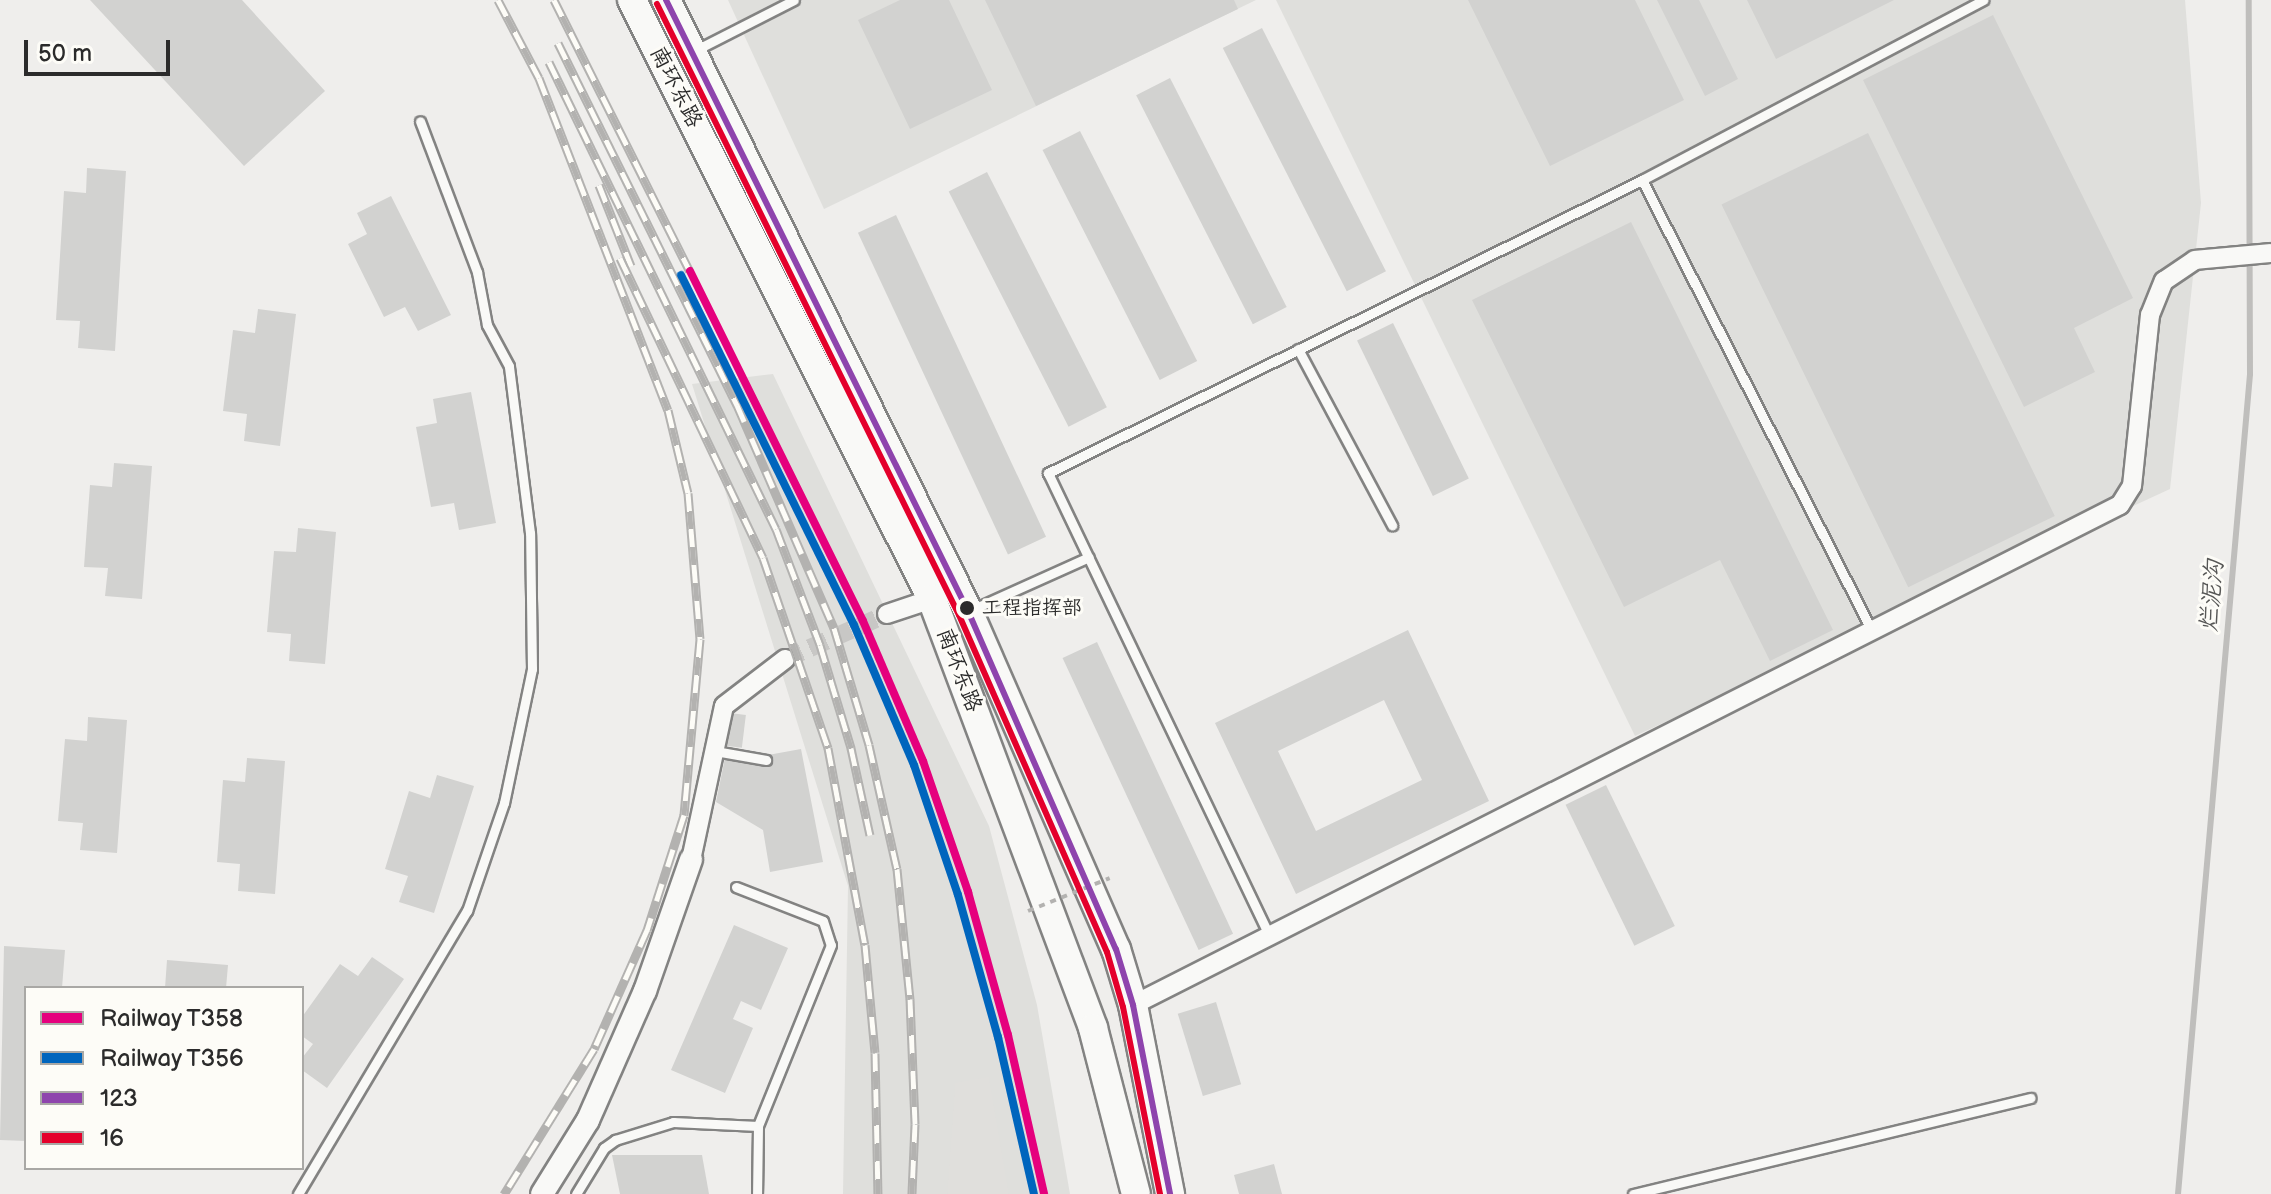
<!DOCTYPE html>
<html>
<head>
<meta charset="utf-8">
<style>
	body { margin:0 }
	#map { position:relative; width:2271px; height:1194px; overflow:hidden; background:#efeeec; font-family:"Balsamiq Sans","LXGW WenKai TC",sans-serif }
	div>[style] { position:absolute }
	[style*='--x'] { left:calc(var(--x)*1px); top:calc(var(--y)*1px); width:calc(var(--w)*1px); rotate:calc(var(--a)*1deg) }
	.built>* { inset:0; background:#dfdfdc }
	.green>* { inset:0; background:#e0dfdc }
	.stream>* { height:6px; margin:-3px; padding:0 3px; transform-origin:3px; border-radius:3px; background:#bfbebc }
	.building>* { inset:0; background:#d2d2d0; transform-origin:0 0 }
	.minor-tunnel>* { height:18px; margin-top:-9px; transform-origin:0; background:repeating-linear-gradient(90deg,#c8c7c5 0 18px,transparent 0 27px) }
	.roads { filter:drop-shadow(2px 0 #838382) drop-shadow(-2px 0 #838382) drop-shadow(0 2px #838382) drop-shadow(0 -2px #838382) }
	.service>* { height:9px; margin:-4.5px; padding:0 4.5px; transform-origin:4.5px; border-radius:4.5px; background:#f9f9f7 }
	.minor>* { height:18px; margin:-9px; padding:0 9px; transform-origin:9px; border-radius:9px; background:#f9f9f7 }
	.tertiary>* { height:22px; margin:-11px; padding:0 11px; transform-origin:11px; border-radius:11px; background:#f9f9f7 }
	.trunk>* { height:28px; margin:-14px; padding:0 14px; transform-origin:14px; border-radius:14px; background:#f9f9f7 }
	.rail>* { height:9px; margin-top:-4.5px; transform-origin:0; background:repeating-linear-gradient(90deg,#fdfcf7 0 18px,#b3b2b0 0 36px); box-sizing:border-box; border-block:2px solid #b3b2b0 }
	.path-bridge>* { height:4px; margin-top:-2px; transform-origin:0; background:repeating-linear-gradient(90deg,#b3b2b0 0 6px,transparent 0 12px) }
	.bus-1>* { height:6px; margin:-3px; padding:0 3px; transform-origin:3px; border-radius:3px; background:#8e44ad }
	.bus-2>* { height:6px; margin:-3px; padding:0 3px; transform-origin:3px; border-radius:3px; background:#e4002b }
	.rail-1>* { height:8px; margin:-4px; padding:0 4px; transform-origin:4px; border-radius:4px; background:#e5007d }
	.rail-2>* { height:8px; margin:-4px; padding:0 4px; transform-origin:4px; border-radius:4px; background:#0065bd }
	.dots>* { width:22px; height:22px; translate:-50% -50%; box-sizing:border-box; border:4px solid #fdfcf7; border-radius:50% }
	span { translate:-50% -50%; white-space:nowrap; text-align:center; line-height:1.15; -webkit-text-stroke:6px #fdfcf7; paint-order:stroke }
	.bus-label { font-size:20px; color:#2b2b2b }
	.left { translate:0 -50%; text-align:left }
	.street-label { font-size:22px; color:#2b2b2b }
	.water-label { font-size:24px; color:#575756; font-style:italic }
	.legend { position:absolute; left:24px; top:986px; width:280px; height:184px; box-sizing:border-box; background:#fdfcf7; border:2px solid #a9a8a5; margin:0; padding:10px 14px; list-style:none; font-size:24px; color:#2b2b2b }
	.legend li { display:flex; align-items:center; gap:16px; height:40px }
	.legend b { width:40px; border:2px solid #a9a8a5 }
	.scale { position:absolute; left:24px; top:40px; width:146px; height:36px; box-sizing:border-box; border:4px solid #2b2b2b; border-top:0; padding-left:10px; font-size:24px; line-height:28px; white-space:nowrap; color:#2b2b2b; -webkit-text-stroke:6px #fdfcf7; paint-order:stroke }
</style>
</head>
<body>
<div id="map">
	<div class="built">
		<i style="clip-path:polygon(728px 0,1256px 0,824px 209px)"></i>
		<i style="clip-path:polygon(1276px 0,2185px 0,2201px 203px,2170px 489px,1635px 736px)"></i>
		<i style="clip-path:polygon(773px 374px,989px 826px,1037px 1005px,1070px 1194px,843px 1194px,848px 886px,692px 384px)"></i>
	</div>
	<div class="green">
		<i style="clip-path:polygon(989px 1077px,1009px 1194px,947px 1194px,955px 1083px)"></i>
	</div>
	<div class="stream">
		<i style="--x:2178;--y:1194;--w:823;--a:-84.98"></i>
		<i style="--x:2250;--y:374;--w:374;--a:-90.2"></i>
	</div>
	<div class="building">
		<i style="clip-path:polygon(90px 0,242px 0,325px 91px,244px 166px)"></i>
		<i style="clip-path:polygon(900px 0,949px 0,992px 90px,910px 129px,858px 20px)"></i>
		<i style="clip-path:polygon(985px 0,1234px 0,1238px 9px,1036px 106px)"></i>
		<i style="clip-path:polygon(1468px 0,1635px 0,1684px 100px,1550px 166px)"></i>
		<i style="clip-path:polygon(1657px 0,1699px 0,1738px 79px,1705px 96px)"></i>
		<i style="clip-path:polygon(1747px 0,1894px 0,1776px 59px)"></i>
		<i style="clip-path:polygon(1993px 15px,2133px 298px,2074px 328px,2095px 372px,2024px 407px,1863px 80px)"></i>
		<i style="left:1262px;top:28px;width:273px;height:44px;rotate:63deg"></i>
		<i style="left:1170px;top:78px;width:257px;height:38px;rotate:63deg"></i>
		<i style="left:1080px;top:131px;width:258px;height:42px;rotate:63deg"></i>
		<i style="left:1868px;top:133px;width:426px;height:163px;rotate:64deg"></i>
		<i style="clip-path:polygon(87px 168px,126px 171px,115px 351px,78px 348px,80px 321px,56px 320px,64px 191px,86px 193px)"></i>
		<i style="left:987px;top:172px;width:264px;height:43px;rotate:63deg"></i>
		<i style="clip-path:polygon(391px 196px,451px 315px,418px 331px,405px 307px,384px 317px,348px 244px,367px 234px,357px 213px)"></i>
		<i style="left:896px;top:215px;width:355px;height:42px;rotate:65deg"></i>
		<i style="clip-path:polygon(1631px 222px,1833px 630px,1770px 661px,1720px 560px,1624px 607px,1472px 300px)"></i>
		<i style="clip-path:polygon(258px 309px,296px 314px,280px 446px,244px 441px,247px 414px,223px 411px,233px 330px,255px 333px)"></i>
		<i style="left:1393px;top:323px;width:173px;height:40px;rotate:64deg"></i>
		<i style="clip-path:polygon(471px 392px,496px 523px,459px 530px,454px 503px,431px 507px,416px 427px,437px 423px,433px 399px)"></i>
		<i style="clip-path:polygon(114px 463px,152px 466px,142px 599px,105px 596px,108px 568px,84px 567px,90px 485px,112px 487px)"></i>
		<i style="clip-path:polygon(298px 528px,336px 532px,325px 664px,289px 661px,291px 634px,267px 632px,274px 551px,296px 552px)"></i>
		<i style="clip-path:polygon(evenodd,1408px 630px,1489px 801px,1296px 894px,1215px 723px,1408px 630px,1384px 700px,1422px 780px,1316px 831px,1278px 751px,1384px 700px)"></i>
		<i style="left:1097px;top:642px;width:322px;height:38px;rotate:65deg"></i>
		<i style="left:730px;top:713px;width:16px;height:33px;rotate:7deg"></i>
		<i style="clip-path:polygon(88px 717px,127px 720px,117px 853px,80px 850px,83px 823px,58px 821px,65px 739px,87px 741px)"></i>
		<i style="clip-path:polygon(801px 749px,823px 862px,770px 872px,763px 830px,716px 802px,725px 758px,770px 765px,768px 755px)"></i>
		<i style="clip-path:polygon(247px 758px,285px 761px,275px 894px,238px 891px,240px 864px,217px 862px,223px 780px,245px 782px)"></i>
		<i style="clip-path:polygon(437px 775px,474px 786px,434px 913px,399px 902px,408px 876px,385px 869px,409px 791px,430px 798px)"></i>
		<i style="left:1606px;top:785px;width:157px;height:45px;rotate:64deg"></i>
		<i style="clip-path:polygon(734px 925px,788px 948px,761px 1010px,741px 1001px,733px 1019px,753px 1028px,725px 1093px,671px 1070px)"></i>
		<i style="clip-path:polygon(4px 946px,65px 950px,62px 988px,26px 988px,26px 1141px,0 1140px)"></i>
		<i style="clip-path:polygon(372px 957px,404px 979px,327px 1088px,302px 1070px,302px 1058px,313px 1044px,302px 1036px,302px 1017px,340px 964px,358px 976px)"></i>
		<i style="clip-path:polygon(167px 960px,228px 965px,226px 988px,165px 988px)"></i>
		<i style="left:1216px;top:1002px;width:86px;height:40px;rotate:73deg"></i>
		<i style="clip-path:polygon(612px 1155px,702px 1155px,709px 1194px,620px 1194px)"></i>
		<i style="clip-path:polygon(1274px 1164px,1282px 1194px,1239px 1194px,1234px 1175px)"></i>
	</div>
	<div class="minor-tunnel">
		<i style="--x:785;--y:659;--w:111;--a:-23.8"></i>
	</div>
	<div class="roads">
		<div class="service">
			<i style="--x:694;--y:51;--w:112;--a:-27"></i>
			<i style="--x:1642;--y:180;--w:506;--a:62.98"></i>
			<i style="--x:1298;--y:349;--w:200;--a:61.9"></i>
			<i style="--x:971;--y:610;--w:129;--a:-24.2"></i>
			<i style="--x:715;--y:751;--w:52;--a:10"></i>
			<i style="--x:736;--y:887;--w:93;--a:21.3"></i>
			<i style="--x:823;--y:921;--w:25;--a:72"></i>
			<i style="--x:831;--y:945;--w:195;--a:112"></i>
			<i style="--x:758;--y:1126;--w:68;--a:90.8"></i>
			<i style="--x:1269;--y:935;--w:512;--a:-115.56"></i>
			<i style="--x:1048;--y:473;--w:662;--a:-26.26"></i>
			<i style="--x:1642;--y:180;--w:386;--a:-27.8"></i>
			<i style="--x:298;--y:1194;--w:330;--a:-59.2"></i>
			<i style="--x:467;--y:911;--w:114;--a:-71.1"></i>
			<i style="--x:504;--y:803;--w:137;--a:-78.2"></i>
			<i style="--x:532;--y:669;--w:136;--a:-90.8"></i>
			<i style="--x:530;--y:533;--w:168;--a:-97.2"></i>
			<i style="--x:509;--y:366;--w:47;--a:-118.2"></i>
			<i style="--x:487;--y:325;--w:54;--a:-100.7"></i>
			<i style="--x:477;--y:272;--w:161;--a:-110.7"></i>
			<i style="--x:576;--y:1194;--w:54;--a:-58.7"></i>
			<i style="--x:604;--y:1148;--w:14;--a:-36"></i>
			<i style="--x:615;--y:1140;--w:61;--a:-17.2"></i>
			<i style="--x:673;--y:1122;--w:85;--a:2.7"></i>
			<i style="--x:1633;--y:1194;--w:409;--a:-13.6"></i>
		</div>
		<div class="minor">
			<i style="--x:887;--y:614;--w:47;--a:-18.4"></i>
			<i style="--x:691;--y:860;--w:157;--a:-77.9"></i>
			<i style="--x:724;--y:706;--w:77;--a:-37.6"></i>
			<i style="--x:1133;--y:1005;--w:1106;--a:-26.87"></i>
			<i style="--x:2120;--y:505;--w:22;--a:-58"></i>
			<i style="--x:2132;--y:486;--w:172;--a:-84"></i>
			<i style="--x:2150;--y:315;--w:37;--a:-68"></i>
			<i style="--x:2164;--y:281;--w:37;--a:-34"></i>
			<i style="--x:2195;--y:260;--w:76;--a:-5.3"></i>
		</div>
		<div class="tertiary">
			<i style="--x:542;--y:1194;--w:87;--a:-58.1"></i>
			<i style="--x:588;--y:1120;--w:141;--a:-66.2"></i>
			<i style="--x:645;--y:991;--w:139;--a:-70.7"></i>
		</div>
		<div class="trunk">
			<i style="--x:632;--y:0;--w:670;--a:63.4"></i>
			<i style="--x:932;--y:599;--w:458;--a:69.4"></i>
			<i style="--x:1093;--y:1028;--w:171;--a:75.5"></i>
			<i style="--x:666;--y:0;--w:682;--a:63.7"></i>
			<i style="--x:968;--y:611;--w:369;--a:66.4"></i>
			<i style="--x:1116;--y:949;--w:59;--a:73.1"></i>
			<i style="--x:1133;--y:1005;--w:193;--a:78.9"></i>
		</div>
	</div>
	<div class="rail">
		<i style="--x:498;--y:0;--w:88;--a:62.3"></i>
		<i style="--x:539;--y:78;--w:356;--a:68.8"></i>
		<i style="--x:668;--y:410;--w:85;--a:76.5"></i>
		<i style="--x:688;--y:493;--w:146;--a:85.3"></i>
		<i style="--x:700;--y:639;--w:177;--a:95.2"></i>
		<i style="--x:684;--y:815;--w:121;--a:107.8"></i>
		<i style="--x:647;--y:930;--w:130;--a:114"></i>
		<i style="--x:594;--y:1049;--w:171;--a:121.8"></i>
		<i style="--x:554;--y:0;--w:303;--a:63.4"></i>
		<i style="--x:558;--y:43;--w:404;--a:63.7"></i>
		<i style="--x:737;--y:405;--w:243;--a:66.5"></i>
		<i style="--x:834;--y:628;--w:122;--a:73.3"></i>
		<i style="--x:869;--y:745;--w:127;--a:77.3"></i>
		<i style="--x:897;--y:869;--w:131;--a:84.3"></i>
		<i style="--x:910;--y:999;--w:125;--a:87.7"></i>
		<i style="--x:915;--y:1124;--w:70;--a:92.5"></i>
		<i style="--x:549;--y:62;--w:519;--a:64.08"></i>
		<i style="--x:776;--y:529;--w:124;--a:69.2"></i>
		<i style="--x:820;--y:645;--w:108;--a:73.2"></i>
		<i style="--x:851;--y:748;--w:89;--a:77.7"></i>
		<i style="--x:599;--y:185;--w:87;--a:68.4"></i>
		<i style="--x:620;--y:258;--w:332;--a:64.5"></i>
		<i style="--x:763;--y:558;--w:201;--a:71.1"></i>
		<i style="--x:828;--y:748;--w:200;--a:79.4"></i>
		<i style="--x:865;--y:945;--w:108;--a:84.7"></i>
		<i style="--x:875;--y:1053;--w:141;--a:88.8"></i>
	</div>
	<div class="path-bridge">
		<i style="--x:1028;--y:911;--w:88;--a:-21.9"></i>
	</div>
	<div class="bus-1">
		<i style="--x:666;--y:0;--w:682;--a:63.7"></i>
		<i style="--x:968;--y:611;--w:369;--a:66.4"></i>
		<i style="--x:1116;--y:949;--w:59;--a:73.1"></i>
		<i style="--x:1133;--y:1005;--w:193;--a:78.9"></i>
	</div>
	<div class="bus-2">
		<i style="--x:657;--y:4;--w:682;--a:63.7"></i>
		<i style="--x:959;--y:615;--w:368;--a:66.3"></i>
		<i style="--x:1107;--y:952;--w:57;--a:73.8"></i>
		<i style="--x:1123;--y:1007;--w:191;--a:78.8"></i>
	</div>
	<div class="rail-1">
		<i style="--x:690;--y:271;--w:390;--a:63.7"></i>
		<i style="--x:863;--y:621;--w:152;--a:66.8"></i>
		<i style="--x:923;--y:761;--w:139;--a:71"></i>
		<i style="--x:968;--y:892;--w:148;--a:74.4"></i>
		<i style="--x:1008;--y:1035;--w:163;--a:77.2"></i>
	</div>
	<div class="rail-2">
		<i style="--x:681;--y:275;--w:390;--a:63.7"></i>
		<i style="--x:854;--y:625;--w:152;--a:66.8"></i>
		<i style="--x:914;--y:765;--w:137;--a:71.3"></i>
		<i style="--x:958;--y:895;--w:148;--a:74.3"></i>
		<i style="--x:998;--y:1037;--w:161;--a:77.1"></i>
	</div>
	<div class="dots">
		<i style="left:967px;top:608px;background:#2b2b2b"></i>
	</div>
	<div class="bus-label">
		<span class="left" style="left:982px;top:608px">工程指挥部</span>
	</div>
	<div class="street-label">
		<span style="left:676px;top:87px;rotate:63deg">南环东路</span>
		<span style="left:959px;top:670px;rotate:69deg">南环东路</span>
	</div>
	<div class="water-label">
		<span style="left:2212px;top:596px;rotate:-85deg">烂泥沟</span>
	</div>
	<ul class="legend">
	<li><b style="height:10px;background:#e5007d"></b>Railway T358</li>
	<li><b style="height:10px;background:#0065bd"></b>Railway T356</li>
	<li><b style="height:10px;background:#8e44ad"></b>123</li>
	<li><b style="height:10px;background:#e4002b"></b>16</li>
	</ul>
	<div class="scale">50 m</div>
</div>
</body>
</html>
